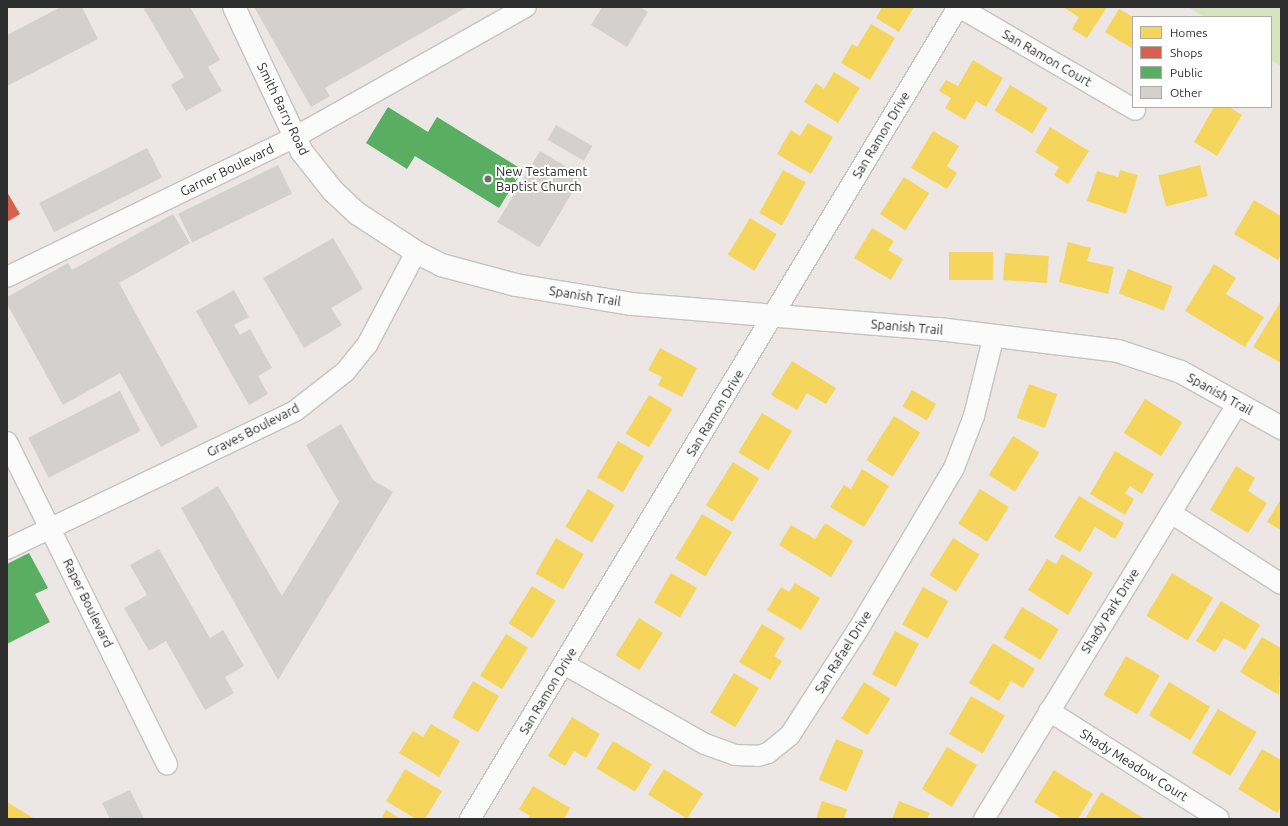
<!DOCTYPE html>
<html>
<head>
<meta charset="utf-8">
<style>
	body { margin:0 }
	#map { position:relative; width:1288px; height:826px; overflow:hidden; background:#ece7e4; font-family:Ubuntu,sans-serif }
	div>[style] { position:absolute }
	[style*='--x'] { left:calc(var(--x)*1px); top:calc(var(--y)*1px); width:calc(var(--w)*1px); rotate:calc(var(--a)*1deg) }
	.green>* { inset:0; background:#d7e5bf }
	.homes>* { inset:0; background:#f6d55c; transform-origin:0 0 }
	.shops>* { inset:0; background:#d6604d }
	.public>* { inset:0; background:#5aae61 }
	.building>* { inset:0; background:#d3d0cd; transform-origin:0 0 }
	.roads { filter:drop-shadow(1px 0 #c4c3c3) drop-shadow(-1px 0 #c4c3c3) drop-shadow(0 1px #c4c3c3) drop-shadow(0 -1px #c4c3c3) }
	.minor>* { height:20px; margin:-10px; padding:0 10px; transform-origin:10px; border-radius:10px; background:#fcfbfb }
	.tertiary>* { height:22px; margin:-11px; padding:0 11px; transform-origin:11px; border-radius:11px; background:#fcfbfb }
	.dots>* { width:11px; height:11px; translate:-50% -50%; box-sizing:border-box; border:2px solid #fff; border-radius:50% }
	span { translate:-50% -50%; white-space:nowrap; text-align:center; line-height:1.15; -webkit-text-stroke:4px #fff; paint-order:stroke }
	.street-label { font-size:13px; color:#2e2e2e }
	.poi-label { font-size:13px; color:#2e2e2e }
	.left { translate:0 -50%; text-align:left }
	.frame { position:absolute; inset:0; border:8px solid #2e2e2e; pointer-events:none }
	.legend { position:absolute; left:1132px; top:16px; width:140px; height:92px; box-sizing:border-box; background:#fff; border:1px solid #ababab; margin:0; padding:5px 7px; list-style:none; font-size:12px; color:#2e2e2e }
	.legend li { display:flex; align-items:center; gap:8px; height:20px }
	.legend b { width:20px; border:1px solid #ababab }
</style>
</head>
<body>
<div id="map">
	<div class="green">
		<i style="clip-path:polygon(1188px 7px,1281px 7px,1281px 66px,1271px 60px,1271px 17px,1204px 17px)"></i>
	</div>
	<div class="homes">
		<i style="clip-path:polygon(882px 7px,914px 7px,899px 32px,876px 18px)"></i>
		<i style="clip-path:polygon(1063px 7px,1107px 7px,1087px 38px,1072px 29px,1079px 17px)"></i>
		<i style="clip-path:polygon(1119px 9px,1133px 17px,1133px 49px,1105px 32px)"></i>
		<i style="clip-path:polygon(871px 24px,895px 38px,870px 80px,841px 63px,852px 44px,857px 47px)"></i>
		<i style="clip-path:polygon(973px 60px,1003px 78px,986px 107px,976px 101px,965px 120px,945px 108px,951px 98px,939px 91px,946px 80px,958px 86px)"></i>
		<i style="clip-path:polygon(834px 72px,860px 88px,838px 123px,804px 102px,816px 83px,824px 89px)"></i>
		<i style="left:1010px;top:85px;width:44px;height:30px;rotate:31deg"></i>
		<i style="clip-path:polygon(1214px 107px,1229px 107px,1242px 115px,1217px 156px,1194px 142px)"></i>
		<i style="clip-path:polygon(808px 123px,833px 137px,811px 174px,777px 154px,791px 130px,800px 136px)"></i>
		<i style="clip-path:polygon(1050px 127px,1089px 151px,1068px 184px,1054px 175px,1059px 167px,1035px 152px)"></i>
		<i style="clip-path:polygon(933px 131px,959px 146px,947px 166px,957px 173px,947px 189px,911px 168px)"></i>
		<i style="left:1200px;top:165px;width:32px;height:43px;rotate:76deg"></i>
		<i style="left:783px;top:170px;width:26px;height:49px;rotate:29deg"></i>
		<i style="clip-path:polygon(1120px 170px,1138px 175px,1126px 214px,1087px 201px,1097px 171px,1118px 177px)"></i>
		<i style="left:904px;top:177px;width:30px;height:44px;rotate:33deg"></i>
		<i style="clip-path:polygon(1254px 200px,1281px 216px,1281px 255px,1278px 260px,1234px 234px)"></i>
		<i style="left:750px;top:218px;width:31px;height:43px;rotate:31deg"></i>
		<i style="clip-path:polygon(872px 228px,894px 241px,888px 250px,903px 259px,891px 280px,854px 258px)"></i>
		<i style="clip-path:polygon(1068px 242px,1091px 248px,1087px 261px,1114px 267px,1108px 294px,1059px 282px)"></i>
		<i style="left:949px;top:252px;width:44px;height:28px"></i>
		<i style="left:1005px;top:253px;width:44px;height:27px;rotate:4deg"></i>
		<i style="clip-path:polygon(1214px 264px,1236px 278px,1226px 294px,1264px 317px,1245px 347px,1185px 311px)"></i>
		<i style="left:1128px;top:269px;width:48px;height:26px;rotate:21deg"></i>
		<i style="clip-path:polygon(1281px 301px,1281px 363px,1253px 347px)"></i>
		<i style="clip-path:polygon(660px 348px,697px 368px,682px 397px,658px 385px,662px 377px,648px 370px)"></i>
		<i style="clip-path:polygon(792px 361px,836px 388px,826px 404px,807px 393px,797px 410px,771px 395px)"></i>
		<i style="left:1029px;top:384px;width:30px;height:36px;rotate:20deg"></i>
		<i style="left:912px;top:390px;width:28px;height:19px;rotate:30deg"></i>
		<i style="left:649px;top:395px;width:27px;height:45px;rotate:31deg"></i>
		<i style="left:1145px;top:399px;width:44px;height:40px;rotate:32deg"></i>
		<i style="left:762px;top:413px;width:35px;height:46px;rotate:31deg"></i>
		<i style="left:894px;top:416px;width:31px;height:52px;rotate:32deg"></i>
		<i style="left:1013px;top:436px;width:31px;height:46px;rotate:32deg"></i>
		<i style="left:618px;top:441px;width:30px;height:42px;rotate:30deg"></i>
		<i style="clip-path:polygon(1115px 451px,1154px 474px,1142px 494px,1130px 486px,1125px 493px,1134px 499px,1125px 515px,1090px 494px)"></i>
		<i style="left:733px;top:462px;width:31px;height:51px;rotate:32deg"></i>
		<i style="clip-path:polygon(1236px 466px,1255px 478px,1248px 491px,1267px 503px,1248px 533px,1210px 510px)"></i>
		<i style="clip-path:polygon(862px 469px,889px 486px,864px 527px,830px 507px,844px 485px,851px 489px)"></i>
		<i style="left:588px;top:489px;width:31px;height:44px;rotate:31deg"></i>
		<i style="left:980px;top:489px;width:34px;height:41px;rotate:32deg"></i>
		<i style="clip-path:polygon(1079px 496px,1124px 523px,1115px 539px,1095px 527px,1080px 552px,1054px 537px)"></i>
		<i style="clip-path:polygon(1281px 499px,1281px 530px,1267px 522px)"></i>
		<i style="left:702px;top:514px;width:35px;height:52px;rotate:31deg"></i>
		<i style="clip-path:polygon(825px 523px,853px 541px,831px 577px,779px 545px,791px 525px,815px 539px)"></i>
		<i style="left:556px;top:538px;width:32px;height:41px;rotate:30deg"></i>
		<i style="left:953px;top:538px;width:31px;height:44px;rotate:32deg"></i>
		<i style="clip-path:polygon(1062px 554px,1093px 573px,1068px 615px,1028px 590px,1047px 559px,1056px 564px)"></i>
		<i style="left:671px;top:573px;width:30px;height:34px;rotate:30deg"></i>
		<i style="left:1172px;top:573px;width:48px;height:50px;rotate:31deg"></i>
		<i style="clip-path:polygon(795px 583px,820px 598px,801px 630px,767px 610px,781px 587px,789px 592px)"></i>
		<i style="left:532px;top:586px;width:28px;height:44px;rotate:32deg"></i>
		<i style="left:923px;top:587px;width:29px;height:43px;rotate:29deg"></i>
		<i style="clip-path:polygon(1221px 601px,1260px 625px,1245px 650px,1224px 638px,1215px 652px,1196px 641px)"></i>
		<i style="left:1022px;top:607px;width:43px;height:36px;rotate:31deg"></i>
		<i style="left:639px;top:618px;width:28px;height:44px;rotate:32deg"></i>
		<i style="clip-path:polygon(762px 624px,785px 638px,774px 656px,782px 661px,770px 680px,739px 662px)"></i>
		<i style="left:895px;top:631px;width:27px;height:49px;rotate:28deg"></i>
		<i style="left:506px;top:634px;width:26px;height:49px;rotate:32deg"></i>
		<i style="clip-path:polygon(1262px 637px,1281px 648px,1279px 695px,1240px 672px)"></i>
		<i style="clip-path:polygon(993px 643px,1035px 669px,1023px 688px,1011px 681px,999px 701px,969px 683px)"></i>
		<i style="left:1126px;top:656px;width:39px;height:45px;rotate:30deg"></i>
		<i style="left:734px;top:673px;width:29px;height:46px;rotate:31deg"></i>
		<i style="left:473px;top:681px;width:30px;height:42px;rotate:30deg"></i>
		<i style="left:864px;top:682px;width:31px;height:43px;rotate:32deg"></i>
		<i style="left:1169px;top:682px;width:48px;height:39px;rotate:31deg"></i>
		<i style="left:971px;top:696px;width:39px;height:44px;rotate:30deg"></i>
		<i style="left:1218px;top:709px;width:45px;height:51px;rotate:31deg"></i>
		<i style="clip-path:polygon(572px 717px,600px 734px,586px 758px,574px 751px,565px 766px,548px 756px)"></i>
		<i style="clip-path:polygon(431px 724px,460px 741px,439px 777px,399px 753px,413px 731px,423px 737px)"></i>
		<i style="left:836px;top:739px;width:30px;height:44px;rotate:23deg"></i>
		<i style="left:613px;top:741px;width:45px;height:32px;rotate:31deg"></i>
		<i style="left:947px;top:747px;width:35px;height:49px;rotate:31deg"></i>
		<i style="clip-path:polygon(1262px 749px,1281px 760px,1281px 807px,1277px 813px,1238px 789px)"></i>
		<i style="clip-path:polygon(405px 769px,442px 791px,425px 819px,416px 819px,386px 801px)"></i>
		<i style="left:664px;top:769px;width:46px;height:30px;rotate:32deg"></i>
		<i style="clip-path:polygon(1054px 770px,1093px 794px,1078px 819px,1063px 819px,1034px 802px)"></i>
		<i style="clip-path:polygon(533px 786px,570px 808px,564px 819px,528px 819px,530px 816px,519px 809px)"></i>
		<i style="clip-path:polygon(1101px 792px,1145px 819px,1085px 819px)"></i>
		<i style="clip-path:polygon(822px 801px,847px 809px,844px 819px,816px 819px)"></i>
		<i style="clip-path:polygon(899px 801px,930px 813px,927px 819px,892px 819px)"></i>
		<i style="clip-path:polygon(7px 802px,35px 819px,7px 819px)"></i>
		<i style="clip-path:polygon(386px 810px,401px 819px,381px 819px)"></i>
	</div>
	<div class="shops">
		<i style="clip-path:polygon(7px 192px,20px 214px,7px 222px)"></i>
	</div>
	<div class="public">
		<i style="clip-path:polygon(388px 107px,428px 132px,437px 117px,523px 170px,499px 208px,415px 156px,407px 169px,366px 143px)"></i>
		<i style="clip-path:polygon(29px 553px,48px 588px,35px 594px,50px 622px,7px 644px,7px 564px)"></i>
	</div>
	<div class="building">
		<i style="clip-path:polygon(61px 7px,82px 7px,98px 39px,7px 86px,7px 35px)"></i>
		<i style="clip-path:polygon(147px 7px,190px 7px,220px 60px,208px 67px,222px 91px,186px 111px,171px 85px,184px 77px,144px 9px)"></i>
		<i style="clip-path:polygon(254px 7px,467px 7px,325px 88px,330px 96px,311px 107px)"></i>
		<i style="clip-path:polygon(602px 7px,640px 7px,648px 12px,627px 47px,591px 25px)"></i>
		<i style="left:556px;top:125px;width:42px;height:17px;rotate:30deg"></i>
		<i style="left:147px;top:148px;width:33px;height:121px;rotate:63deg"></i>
		<i style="left:540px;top:151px;width:49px;height:83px;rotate:31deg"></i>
		<i style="left:278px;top:165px;width:32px;height:111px;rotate:64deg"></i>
		<i style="clip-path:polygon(173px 214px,190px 243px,119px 283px,198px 427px,161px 447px,120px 373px,63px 405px,7px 304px,7px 297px,68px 263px,72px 270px)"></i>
		<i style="clip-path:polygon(333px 238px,363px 289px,331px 308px,342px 325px,304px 348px,263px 278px)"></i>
		<i style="clip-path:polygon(234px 290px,249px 317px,234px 325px,240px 335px,250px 329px,272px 368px,258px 376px,268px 394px,249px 405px,196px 311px)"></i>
		<i style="left:120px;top:391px;width:45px;height:103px;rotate:63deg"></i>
		<i style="clip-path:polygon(341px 424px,373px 480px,393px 492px,278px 680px,181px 508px,218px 486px,282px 596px,339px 502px,306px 445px)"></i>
		<i style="clip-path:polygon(159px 549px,210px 638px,223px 630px,244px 666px,225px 677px,234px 693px,205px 710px,166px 641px,149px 651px,124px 608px,147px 595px,130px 565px)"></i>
		<i style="clip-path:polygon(130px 790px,144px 819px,110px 819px,102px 803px)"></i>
	</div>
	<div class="roads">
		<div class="minor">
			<i style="--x:959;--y:7;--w:204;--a:30.3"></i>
			<i style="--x:7;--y:277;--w:320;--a:-25.9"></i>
			<i style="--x:295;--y:137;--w:265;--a:-29.4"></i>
			<i style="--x:7;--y:442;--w:360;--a:63.6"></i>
			<i style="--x:1171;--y:513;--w:131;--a:32.8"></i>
			<i style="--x:7;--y:549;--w:319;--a:-25.6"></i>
			<i style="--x:295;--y:411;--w:63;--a:-38"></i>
			<i style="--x:345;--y:372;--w:35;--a:-51"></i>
			<i style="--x:367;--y:345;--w:105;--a:-62.2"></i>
			<i style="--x:564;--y:664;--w:162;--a:29.6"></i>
			<i style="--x:705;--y:744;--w:32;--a:20"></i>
			<i style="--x:735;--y:755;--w:23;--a:2"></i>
			<i style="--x:758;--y:756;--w:10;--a:-17"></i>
			<i style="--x:768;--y:753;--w:28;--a:-39"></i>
			<i style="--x:790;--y:735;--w:127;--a:-57.2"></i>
			<i style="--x:859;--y:628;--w:186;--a:-59.3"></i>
			<i style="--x:954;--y:468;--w:56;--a:-69"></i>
			<i style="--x:974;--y:416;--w:83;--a:-76.1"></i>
			<i style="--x:1049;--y:711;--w:201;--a:32.4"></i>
			<i style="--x:470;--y:819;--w:947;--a:-58.99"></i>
			<i style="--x:984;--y:819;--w:487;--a:-58.6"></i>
		</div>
		<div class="tertiary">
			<i style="--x:234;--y:7;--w:160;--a:64.9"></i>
			<i style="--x:302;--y:152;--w:50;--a:51.5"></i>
			<i style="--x:333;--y:191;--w:34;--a:43"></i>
			<i style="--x:358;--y:214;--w:69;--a:33.2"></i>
			<i style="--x:416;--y:252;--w:28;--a:27"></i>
			<i style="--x:441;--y:265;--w:78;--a:14.9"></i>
			<i style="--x:516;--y:285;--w:118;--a:9.3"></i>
			<i style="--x:632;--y:304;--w:308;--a:4.7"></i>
			<i style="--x:939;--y:329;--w:180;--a:7"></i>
			<i style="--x:1118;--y:351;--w:66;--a:18.4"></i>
			<i style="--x:1181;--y:372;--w:115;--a:29.2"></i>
		</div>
	</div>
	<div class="dots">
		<i style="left:488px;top:179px;background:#706f6e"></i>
	</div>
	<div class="street-label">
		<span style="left:1047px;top:58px;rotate:30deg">San Ramon Court</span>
		<span style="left:283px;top:109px;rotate:64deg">Smith Barry Road</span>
		<span style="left:881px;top:135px;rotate:-59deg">San Ramon Drive</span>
		<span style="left:227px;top:170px;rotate:-26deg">Garner Boulevard</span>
		<span style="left:585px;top:296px;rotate:9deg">Spanish Trail</span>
		<span style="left:907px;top:327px;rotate:5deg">Spanish Trail</span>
		<span style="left:1220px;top:394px;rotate:29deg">Spanish Trail</span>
		<span style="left:715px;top:413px;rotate:-59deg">San Ramon Drive</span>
		<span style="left:253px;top:430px;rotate:-27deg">Graves Boulevard</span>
		<span style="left:88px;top:603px;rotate:64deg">Raper Boulevard</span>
		<span style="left:1110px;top:611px;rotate:-58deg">Shady Park Drive</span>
		<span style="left:843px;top:652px;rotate:-58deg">San Rafael Drive</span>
		<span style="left:548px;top:691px;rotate:-59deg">San Ramon Drive</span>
		<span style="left:1134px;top:765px;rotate:32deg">Shady Meadow Court</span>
	</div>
	<div class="poi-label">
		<span class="left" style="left:496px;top:179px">New Testament<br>Baptist Church</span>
	</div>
	<div class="frame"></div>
	<ul class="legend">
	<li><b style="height:11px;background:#f6d55c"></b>Homes</li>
	<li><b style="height:11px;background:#d6604d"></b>Shops</li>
	<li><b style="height:11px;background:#5aae61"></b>Public</li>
	<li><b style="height:11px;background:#d3d0cd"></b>Other</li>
	</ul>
</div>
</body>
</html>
